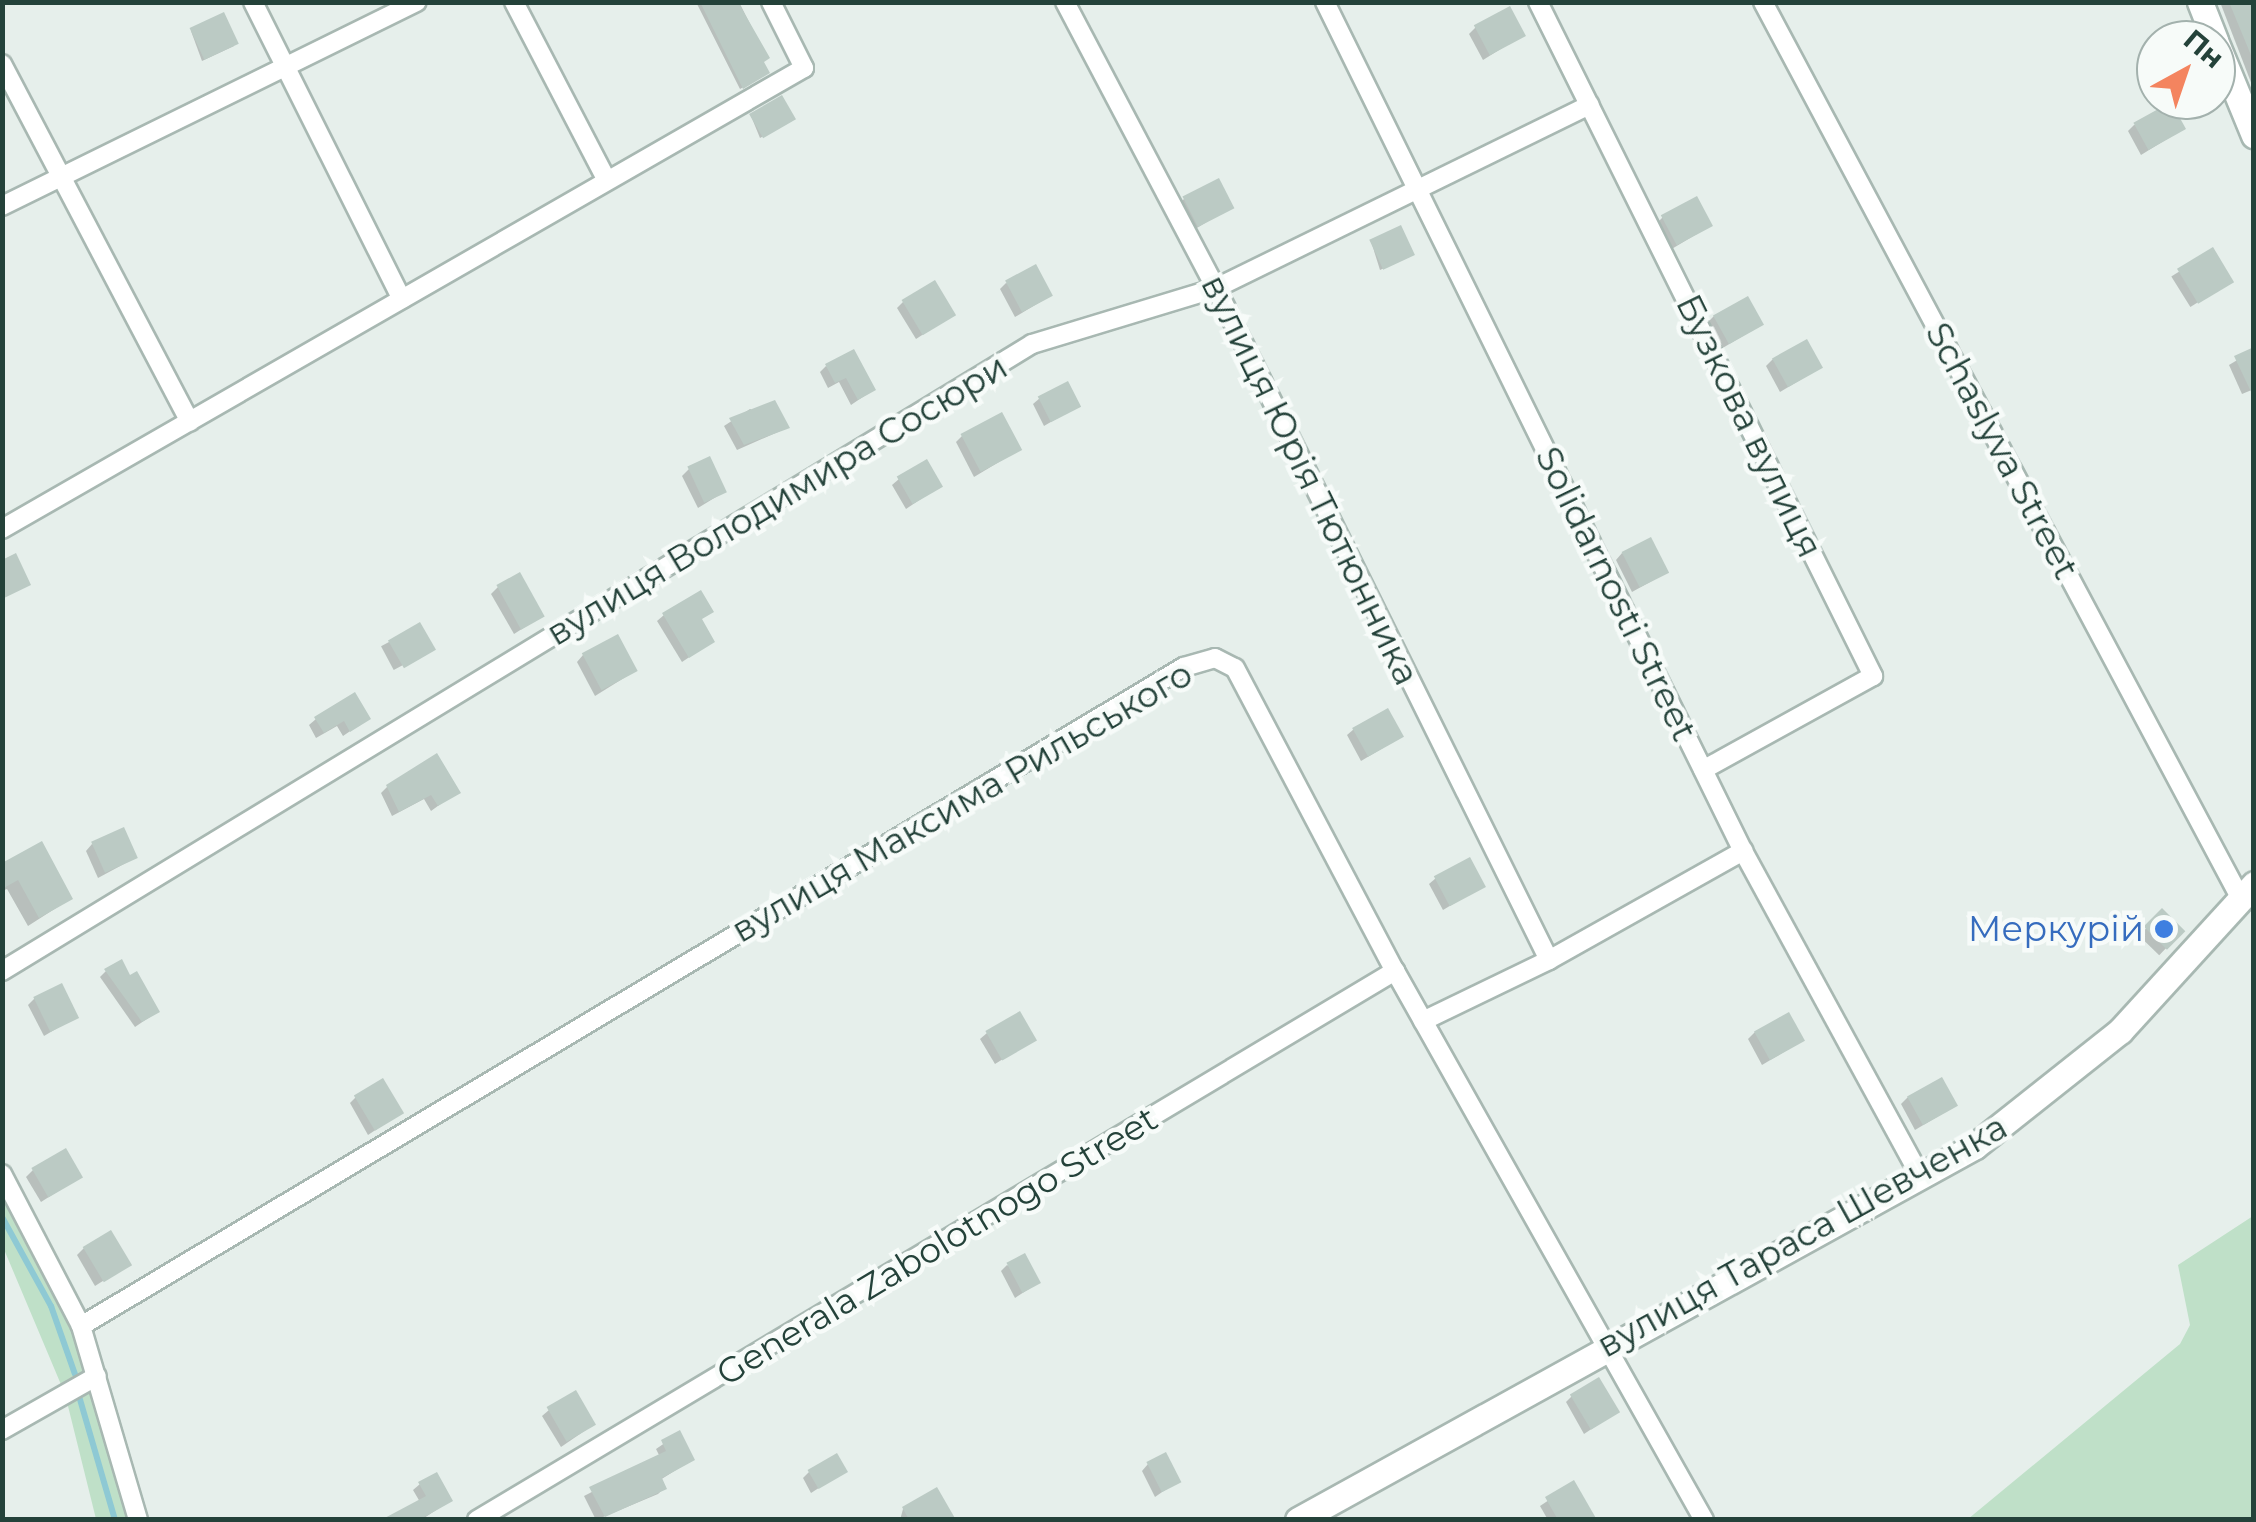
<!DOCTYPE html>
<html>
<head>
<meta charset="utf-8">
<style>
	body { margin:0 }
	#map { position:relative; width:2256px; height:1522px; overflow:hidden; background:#e6efeb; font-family:Montserrat,sans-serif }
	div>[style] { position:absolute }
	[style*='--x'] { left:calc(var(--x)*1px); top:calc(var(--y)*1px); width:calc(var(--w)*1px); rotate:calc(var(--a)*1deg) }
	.green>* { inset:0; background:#bfe0c8 }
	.shadow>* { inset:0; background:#0003; transform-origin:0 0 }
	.stream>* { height:6px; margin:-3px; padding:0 3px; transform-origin:3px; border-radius:3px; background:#8ec9d4 }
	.building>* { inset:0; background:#bbcac4; transform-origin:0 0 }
	.roads { filter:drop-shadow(2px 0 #a8b8b2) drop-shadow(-2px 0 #a8b8b2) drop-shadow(0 2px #a8b8b2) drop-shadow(0 -2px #a8b8b2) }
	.street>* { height:18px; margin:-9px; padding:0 9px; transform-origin:9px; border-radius:9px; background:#fff }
	.secondary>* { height:25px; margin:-12.5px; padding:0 12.5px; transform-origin:12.5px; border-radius:12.5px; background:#fff }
	.dots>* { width:28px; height:28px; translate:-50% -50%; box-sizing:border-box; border:5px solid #f7fbf9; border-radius:50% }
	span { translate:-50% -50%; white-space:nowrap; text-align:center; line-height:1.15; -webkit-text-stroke:9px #f7fbf9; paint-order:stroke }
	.street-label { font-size:35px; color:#24423a }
	.shop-label { font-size:35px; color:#366cbe }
	.right { translate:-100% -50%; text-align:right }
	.frame { position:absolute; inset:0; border:5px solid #24423a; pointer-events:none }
	.north { position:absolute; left:2136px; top:20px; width:100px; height:100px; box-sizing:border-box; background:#f7fbf9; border:2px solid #a3b1ad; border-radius:50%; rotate:40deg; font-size:28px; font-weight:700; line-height:40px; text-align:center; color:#24423a }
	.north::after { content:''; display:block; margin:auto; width:35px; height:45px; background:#f4845f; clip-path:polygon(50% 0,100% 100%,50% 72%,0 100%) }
</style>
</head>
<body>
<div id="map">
	<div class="green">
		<i style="clip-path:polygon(3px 1174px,81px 1326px,138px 1519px,96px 1519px,65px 1394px,3px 1247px)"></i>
		<i style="clip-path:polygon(2253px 1216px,2253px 1519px,1968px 1519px,2180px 1344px,2190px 1325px,2178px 1265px)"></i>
	</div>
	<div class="shadow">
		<i style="clip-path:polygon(696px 2px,739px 2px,767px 58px,761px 62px,765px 75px,740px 89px)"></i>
		<i style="clip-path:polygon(2220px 2px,2254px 2px,2252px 85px)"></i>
		<i style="clip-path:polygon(1476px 27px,1523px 35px,1483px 60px,1469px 34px)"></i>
		<i style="clip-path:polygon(191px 31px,234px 46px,202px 61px)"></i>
		<i style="clip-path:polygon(751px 116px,790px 121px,760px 138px)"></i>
		<i style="clip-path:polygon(2134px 125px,2183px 129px,2141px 155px,2128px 131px)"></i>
		<i style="clip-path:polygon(1184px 199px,1231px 207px,1192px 231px,1178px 205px)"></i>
		<i style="clip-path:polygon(1663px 217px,1710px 226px,1670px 250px,1656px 224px)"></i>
		<i style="clip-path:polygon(1371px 241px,1409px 257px,1380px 270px)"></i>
		<i style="left:2212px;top:251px;width:36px;height:48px;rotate:58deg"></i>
		<i style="clip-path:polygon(1006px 283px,1050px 296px,1015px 317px,1000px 289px)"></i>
		<i style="clip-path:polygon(903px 302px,953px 315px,916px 339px,897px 308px)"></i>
		<i style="clip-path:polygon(1714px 316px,1761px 325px,1721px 349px,1707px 323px)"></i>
		<i style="clip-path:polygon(2254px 350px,2254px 389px,2242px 394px,2229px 365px)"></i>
		<i style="clip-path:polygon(1773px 359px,1820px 368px,1780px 392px,1766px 366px)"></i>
		<i style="clip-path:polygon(826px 366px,873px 390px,851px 405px,839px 382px,828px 388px,820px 372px)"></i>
		<i style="clip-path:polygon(1040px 398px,1078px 406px,1044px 426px,1033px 404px)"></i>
		<i style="clip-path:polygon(750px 409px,787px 428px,737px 450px,724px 426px)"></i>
		<i style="clip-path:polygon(962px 436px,1019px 450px,974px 477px,956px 442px)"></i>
		<i style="clip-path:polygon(689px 469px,724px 492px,698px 508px,682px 476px)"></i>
		<i style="clip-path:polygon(899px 479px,940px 486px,906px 509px,892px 485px)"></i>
		<i style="clip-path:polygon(1622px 553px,1666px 573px,1632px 592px,1616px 560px)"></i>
		<i style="clip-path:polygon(498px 587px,542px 616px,514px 634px,491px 594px)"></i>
		<i style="clip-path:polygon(664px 615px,700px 620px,712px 642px,682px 662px,657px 621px)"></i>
		<i style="left:419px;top:626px;width:27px;height:43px;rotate:62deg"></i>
		<i style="clip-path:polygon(583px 655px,635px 671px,595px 696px,577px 662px)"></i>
		<i style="clip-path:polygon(316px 719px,368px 719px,343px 736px,337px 726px,316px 738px,309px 725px)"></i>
		<i style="clip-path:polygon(1354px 729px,1401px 737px,1361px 761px,1347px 735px)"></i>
		<i style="clip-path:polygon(387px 787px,457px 792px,431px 811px,424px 799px,392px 816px,381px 793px)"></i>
		<i style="clip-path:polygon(92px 844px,135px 858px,98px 878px,86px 851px)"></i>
		<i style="clip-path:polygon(2px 865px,70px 899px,28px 926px,7px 889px,2px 891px)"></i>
		<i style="clip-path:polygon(1436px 878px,1483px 886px,1443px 910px,1429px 884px)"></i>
		<i style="left:2162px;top:912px;width:28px;height:33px;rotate:44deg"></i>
		<i style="clip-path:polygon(106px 971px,157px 1012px,135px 1027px,100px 977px)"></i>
		<i style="clip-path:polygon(35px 998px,76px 1017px,44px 1036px,28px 1005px)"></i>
		<i style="clip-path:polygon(1755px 1032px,1802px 1041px,1762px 1065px,1748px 1039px)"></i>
		<i style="clip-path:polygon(987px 1033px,1034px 1040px,995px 1064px,980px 1039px)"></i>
		<i style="clip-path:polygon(356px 1097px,401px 1113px,368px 1135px,350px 1103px)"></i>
		<i style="clip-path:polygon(1908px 1097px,1955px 1106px,1915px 1130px,1901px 1104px)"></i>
		<i style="clip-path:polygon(33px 1170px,80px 1177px,41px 1202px,26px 1177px)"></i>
		<i style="clip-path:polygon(84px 1248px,128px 1265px,95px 1286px,77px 1255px)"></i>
		<i style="clip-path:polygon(1007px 1265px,1038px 1283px,1015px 1298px,1001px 1271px)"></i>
		<i style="clip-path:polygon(1572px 1396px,1617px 1412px,1584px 1434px,1566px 1402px)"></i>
		<i style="clip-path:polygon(549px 1410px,593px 1425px,561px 1447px,542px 1416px)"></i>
		<i style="clip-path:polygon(678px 1434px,692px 1460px,660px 1480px,664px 1488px,658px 1494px,596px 1520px,584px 1496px,660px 1457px,656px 1449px)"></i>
		<i style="clip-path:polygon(1148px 1464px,1178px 1481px,1155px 1497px,1142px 1471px)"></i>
		<i style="clip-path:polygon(845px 1471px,811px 1493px,803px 1478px,809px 1472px)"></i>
		<i style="clip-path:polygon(420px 1484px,450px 1501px,421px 1520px,389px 1520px,420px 1502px,413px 1490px)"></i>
		<i style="clip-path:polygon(1573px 1484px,1586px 1520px,1548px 1520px,1540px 1506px)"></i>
		<i style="clip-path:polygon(903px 1509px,946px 1520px,900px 1520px)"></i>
	</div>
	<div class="stream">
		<i style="--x:2;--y:1217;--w:102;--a:61.2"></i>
		<i style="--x:51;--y:1306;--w:72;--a:70.6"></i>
		<i style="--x:79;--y:1396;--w:129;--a:73.8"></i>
	</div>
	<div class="building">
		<i style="clip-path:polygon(700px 2px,738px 2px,770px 58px,764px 62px,770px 73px,743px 89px)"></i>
		<i style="clip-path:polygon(2229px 2px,2254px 2px,2254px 60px,2253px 60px)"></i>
		<i style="left:1510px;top:6px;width:34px;height:41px;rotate:62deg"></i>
		<i style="left:224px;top:12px;width:35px;height:38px;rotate:65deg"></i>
		<i style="left:782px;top:95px;width:28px;height:38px;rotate:60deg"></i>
		<i style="left:2171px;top:102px;width:31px;height:43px;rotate:61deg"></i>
		<i style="left:1219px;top:178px;width:34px;height:41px;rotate:63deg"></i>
		<i style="left:1697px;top:196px;width:34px;height:41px;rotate:62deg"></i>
		<i style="left:1401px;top:225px;width:33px;height:35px;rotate:65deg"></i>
		<i style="left:2213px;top:247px;width:41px;height:42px;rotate:59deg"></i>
		<i style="left:1036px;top:264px;width:36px;height:35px;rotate:62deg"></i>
		<i style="left:935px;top:280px;width:41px;height:39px;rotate:59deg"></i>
		<i style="left:1748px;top:296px;width:33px;height:40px;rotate:61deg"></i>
		<i style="left:1807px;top:339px;width:33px;height:40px;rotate:61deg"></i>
		<i style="clip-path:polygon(2254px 347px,2254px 398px,2234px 356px)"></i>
		<i style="clip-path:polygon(854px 349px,876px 390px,858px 400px,846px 378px,835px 383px,825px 364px)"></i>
		<i style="left:1068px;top:381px;width:29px;height:34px;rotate:63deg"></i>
		<i style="clip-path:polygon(775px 400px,790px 428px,744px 445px,729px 418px)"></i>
		<i style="left:1002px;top:412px;width:43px;height:47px;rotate:62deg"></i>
		<i style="left:710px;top:456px;width:40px;height:25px;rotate:65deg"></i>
		<i style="left:927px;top:459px;width:32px;height:35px;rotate:60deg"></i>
		<i style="left:1651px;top:537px;width:40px;height:33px;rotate:63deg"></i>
		<i style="clip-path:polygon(16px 553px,31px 585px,2px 599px,2px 560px)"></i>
		<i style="left:520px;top:572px;width:51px;height:27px;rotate:61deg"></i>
		<i style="clip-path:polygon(701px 590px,714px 612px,702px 619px,715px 642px,689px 658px,662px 613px)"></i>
		<i style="left:420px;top:622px;width:32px;height:37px;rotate:60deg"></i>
		<i style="left:618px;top:634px;width:42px;height:41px;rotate:62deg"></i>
		<i style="clip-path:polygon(355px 692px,371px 719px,350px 732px,344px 721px,324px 733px,314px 717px)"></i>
		<i style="left:1388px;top:708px;width:33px;height:41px;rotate:61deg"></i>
		<i style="clip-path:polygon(437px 753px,461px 793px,438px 806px,431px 795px,399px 812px,386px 785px)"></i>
		<i style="left:124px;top:827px;width:34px;height:36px;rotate:66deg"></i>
		<i style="clip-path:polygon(42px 841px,73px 899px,39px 918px,18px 880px,2px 889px,2px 863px)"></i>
		<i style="left:1470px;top:857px;width:34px;height:41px;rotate:62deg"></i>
		<i style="left:2162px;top:908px;width:33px;height:26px;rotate:45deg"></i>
		<i style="clip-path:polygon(122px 959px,130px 975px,137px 971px,160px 1012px,142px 1022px,104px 969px)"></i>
		<i style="left:62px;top:983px;width:39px;height:32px;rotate:64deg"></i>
		<i style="left:1020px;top:1011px;width:34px;height:40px;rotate:60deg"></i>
		<i style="left:1789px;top:1012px;width:33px;height:40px;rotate:61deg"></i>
		<i style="left:1942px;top:1077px;width:33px;height:40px;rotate:61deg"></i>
		<i style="left:383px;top:1078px;width:41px;height:34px;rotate:59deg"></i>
		<i style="left:66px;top:1148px;width:34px;height:40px;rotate:60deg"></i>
		<i style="left:111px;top:1230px;width:41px;height:33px;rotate:59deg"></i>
		<i style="left:1025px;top:1253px;width:34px;height:21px;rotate:62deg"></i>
		<i style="left:1599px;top:1377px;width:41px;height:34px;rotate:59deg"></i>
		<i style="left:576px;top:1390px;width:40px;height:34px;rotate:60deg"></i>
		<i style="clip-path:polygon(680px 1430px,695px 1460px,662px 1478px,667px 1489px,605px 1517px,589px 1487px,666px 1451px,661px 1440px)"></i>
		<i style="left:1166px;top:1452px;width:34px;height:22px;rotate:63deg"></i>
		<i style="left:837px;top:1453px;width:22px;height:34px;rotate:60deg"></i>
		<i style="clip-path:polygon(437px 1472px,453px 1501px,419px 1520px,381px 1520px,426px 1496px,418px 1482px)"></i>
		<i style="clip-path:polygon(1574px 1480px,1597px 1520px,1558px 1520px,1545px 1497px)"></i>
		<i style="clip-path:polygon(937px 1487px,956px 1520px,909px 1520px,902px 1507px)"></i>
	</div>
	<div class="roads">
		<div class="street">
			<i style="--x:253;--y:2;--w:332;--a:63.4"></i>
			<i style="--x:514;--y:2;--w:197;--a:62.5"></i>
			<i style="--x:1065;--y:2;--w:323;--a:62.2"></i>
			<i style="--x:1216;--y:288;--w:750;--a:63.64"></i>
			<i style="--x:1325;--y:2;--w:946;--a:63.79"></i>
			<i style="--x:1743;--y:851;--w:371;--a:61.4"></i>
			<i style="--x:1538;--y:2;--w:753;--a:63.57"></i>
			<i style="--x:1873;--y:676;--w:194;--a:151.1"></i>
			<i style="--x:1763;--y:2;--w:1016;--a:61.95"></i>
			<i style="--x:2;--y:64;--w:404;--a:62.3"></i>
			<i style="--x:2;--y:206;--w:462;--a:-26.2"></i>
			<i style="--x:2;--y:529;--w:925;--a:-29.89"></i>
			<i style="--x:804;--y:68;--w:74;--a:-116.6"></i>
			<i style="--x:2;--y:971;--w:1206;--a:-31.33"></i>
			<i style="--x:1032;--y:344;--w:192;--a:-16.9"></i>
			<i style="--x:1216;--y:288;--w:416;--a:-26.1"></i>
			<i style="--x:1423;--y:1021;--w:140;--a:-25.8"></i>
			<i style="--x:1549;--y:960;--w:223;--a:-29.3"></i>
			<i style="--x:2;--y:1174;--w:171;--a:62.5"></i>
			<i style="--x:81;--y:1326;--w:202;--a:73.6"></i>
			<i style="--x:81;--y:1326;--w:1285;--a:-30.86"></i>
			<i style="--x:1184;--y:667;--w:32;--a:-16"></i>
			<i style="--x:1215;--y:658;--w:22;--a:27"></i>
			<i style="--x:1235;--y:668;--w:343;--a:62.2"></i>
			<i style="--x:1395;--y:971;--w:630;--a:60.63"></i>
			<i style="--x:2;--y:1430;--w:109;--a:-29.6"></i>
			<i style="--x:477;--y:1520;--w:1070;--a:-30.88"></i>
		</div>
		<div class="secondary">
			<i style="--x:2200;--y:2;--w:41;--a:68.5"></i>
			<i style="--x:2216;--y:43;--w:100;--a:67.6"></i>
			<i style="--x:1298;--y:1520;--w:773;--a:-28.92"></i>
			<i style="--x:1975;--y:1146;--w:185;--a:-38.4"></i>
			<i style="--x:2120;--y:1031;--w:199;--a:-47.6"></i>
		</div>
	</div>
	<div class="dots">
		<i style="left:2164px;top:929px;background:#3f7fe0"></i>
	</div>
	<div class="street-label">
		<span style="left:1749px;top:426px;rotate:64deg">Бузкова вулиця</span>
		<span style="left:2002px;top:451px;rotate:62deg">Schaslyva Street</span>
		<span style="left:1310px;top:480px;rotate:64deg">вулиця Юрія Тютюнника</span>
		<span style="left:777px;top:500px;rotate:-31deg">вулиця Володимира Сосюри</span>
		<span style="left:1616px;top:594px;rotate:64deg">Solidarnosti Street</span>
		<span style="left:962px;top:802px;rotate:-30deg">вулиця Максима Рильського</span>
		<span style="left:1802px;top:1236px;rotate:-29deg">вулиця Тараса Шевченка</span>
		<span style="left:937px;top:1246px;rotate:-31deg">Generala Zabolotnogo Street</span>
	</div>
	<div class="shop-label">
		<span class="right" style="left:2144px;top:929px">Меркурій</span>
	</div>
	<div class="frame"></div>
	<div class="north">Пн</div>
</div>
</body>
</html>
